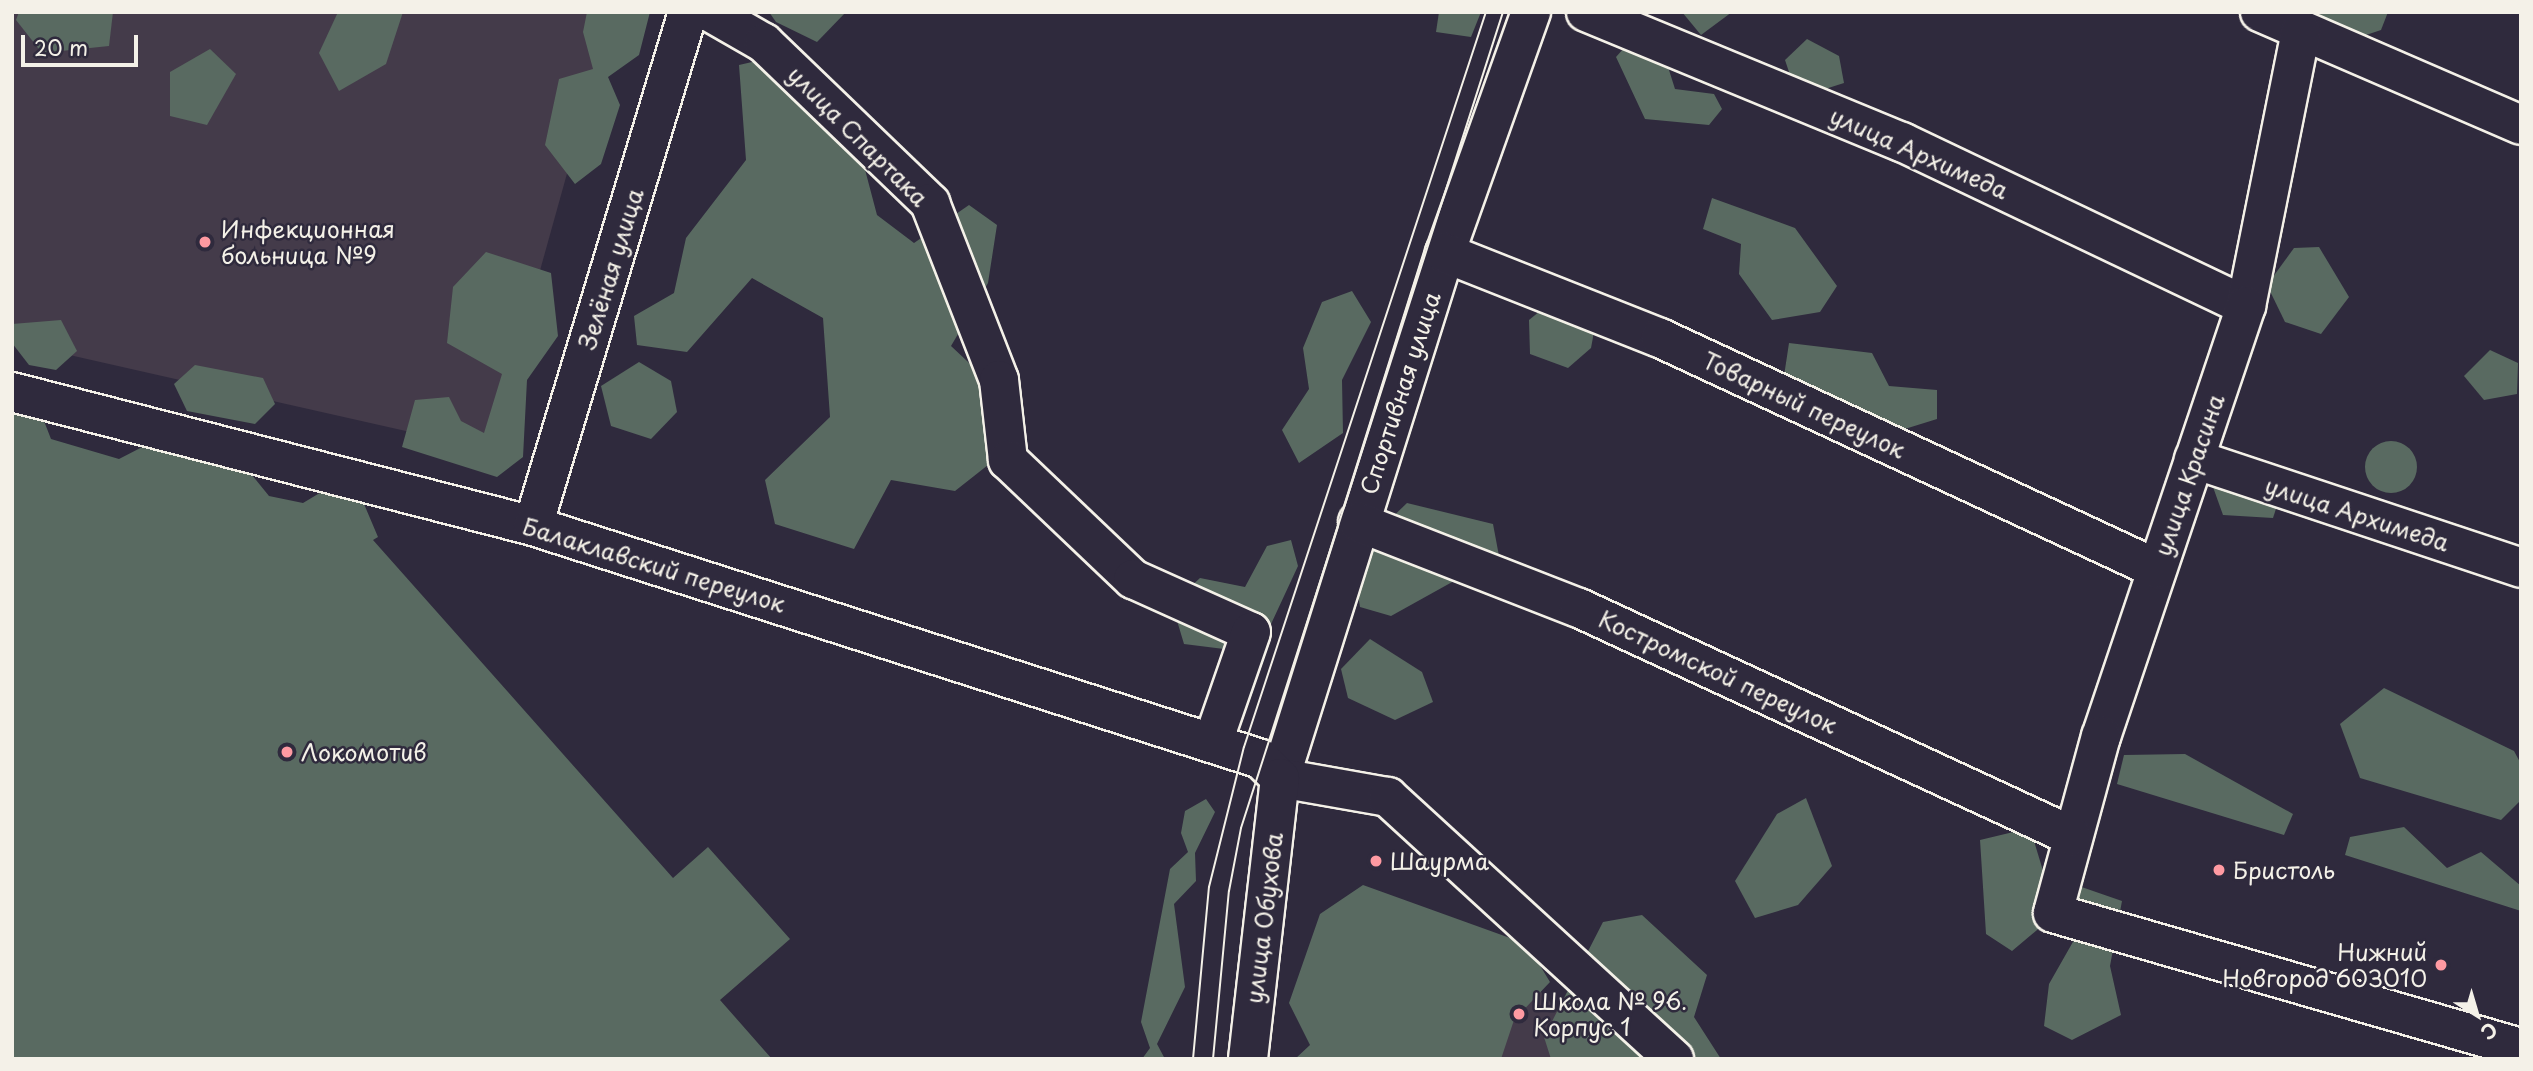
<!DOCTYPE html>
<html>
<head>
<meta charset="utf-8">
<style>
	body { margin:0 }
	#map { position:relative; width:2533px; height:1071px; overflow:hidden; background:#2f2a3d; font-family:"Playpen Sans",sans-serif }
	div>[style] { position:absolute }
	[style*='--x'] { left:calc(var(--x)*1px); top:calc(var(--y)*1px); width:calc(var(--w)*1px); rotate:calc(var(--a)*1deg) }
	.built>* { inset:0; background:#443b4a }
	.green>* { inset:0; background:#596a61 }
	.round { border-radius:50% }
	.roads { filter:drop-shadow(2px 0 #f4f1e8) drop-shadow(-2px 0 #f4f1e8) drop-shadow(0 2px #f4f1e8) drop-shadow(0 -2px #f4f1e8) }
	.street>* { height:38px; margin:-19px; padding:0 19px; transform-origin:19px; border-radius:19px; background:#2f2a3d }
	.secondary>* { height:38px; margin:-19px; padding:0 19px; transform-origin:19px; border-radius:19px; background:#2f2a3d }
	.tram>* { height:2px; margin:-1px; padding:0 1px; transform-origin:1px; border-radius:1px; background:#f4f1e8 }
	.dots>* { width:19px; height:19px; translate:-50% -50%; box-sizing:border-box; border:4px solid #2f2a3d; border-radius:50% }
	span { translate:-50% -50%; white-space:nowrap; text-align:center; line-height:1.15; -webkit-text-stroke:5px #2f2a3d; paint-order:stroke }
	.street-label { font-size:23px; color:#f4f1e8 }
	.poi-label { font-size:23px; color:#f4f1e8 }
	.left { translate:0 -50%; text-align:left }
	.right { translate:-100% -50%; text-align:right }
	.frame { position:absolute; inset:0; border:14px solid #f4f1e8; pointer-events:none }
	.north { position:absolute; left:2442px; top:980px; width:70px; height:70px; -webkit-text-stroke:5px #2f2a3d; paint-order:stroke; rotate:143deg; font-size:19px; font-weight:700; line-height:28px; text-align:center; color:#f4f1e8 }
	.north::after { content:''; display:block; margin:auto; width:24px; height:32px; background:#f4f1e8; clip-path:polygon(50% 0,100% 100%,50% 72%,0 100%) }
	.scale { position:absolute; left:21px; top:35px; width:117px; height:32px; box-sizing:border-box; border:4px solid #f4f1e8; border-top:0; padding-left:9px; font-size:21px; line-height:24px; white-space:nowrap; color:#f4f1e8; -webkit-text-stroke:5px #2f2a3d; paint-order:stroke }
</style>
</head>
<body>
<div id="map">
	<div class="built">
		<i style="clip-path:polygon(12px 12px,612px 12px,490px 450px,12px 342px)"></i>
		<i style="clip-path:polygon(1521px 970px,1602px 1059px,1433px 1059px)"></i>
	</div>
	<div class="green">
		<i style="clip-path:polygon(19px 12px,113px 12px,109px 46px,42px 53px,16px 20px)"></i>
		<i style="clip-path:polygon(338px 12px,403px 12px,386px 64px,339px 91px,319px 53px)"></i>
		<i style="clip-path:polygon(587px 12px,650px 12px,639px 55px,608px 77px,620px 105px,601px 164px,575px 184px,545px 145px,559px 79px,593px 69px,583px 32px)"></i>
		<i style="clip-path:polygon(769px 12px,846px 12px,817px 42px,776px 22px)"></i>
		<i style="clip-path:polygon(1439px 12px,1481px 12px,1471px 37px,1436px 32px)"></i>
		<i style="clip-path:polygon(1682px 12px,1732px 12px,1701px 35px)"></i>
		<i style="clip-path:polygon(2317px 12px,2388px 12px,2381px 30px,2351px 40px)"></i>
		<i style="clip-path:polygon(1632px 39px,1663px 51px,1675px 89px,1714px 94px,1722px 109px,1709px 125px,1645px 119px,1616px 57px)"></i>
		<i style="clip-path:polygon(1807px 39px,1839px 56px,1844px 83px,1822px 90px,1792px 81px,1785px 60px)"></i>
		<i style="clip-path:polygon(210px 49px,236px 74px,207px 125px,170px 116px,170px 72px)"></i>
		<i style="clip-path:polygon(770px 58px,863px 162px,877px 215px,914px 243px,969px 205px,997px 225px,988px 283px,951px 346px,982px 375px,988px 465px,955px 491px,891px 480px,854px 549px,775px 524px,765px 480px,830px 417px,823px 318px,752px 278px,687px 352px,637px 345px,634px 316px,674px 293px,686px 238px,746px 160px,739px 65px)"></i>
		<i style="clip-path:polygon(1712px 198px,1795px 228px,1837px 286px,1820px 312px,1772px 320px,1739px 274px,1741px 244px,1703px 229px)"></i>
		<i style="clip-path:polygon(2319px 247px,2349px 297px,2321px 334px,2285px 322px,2267px 285px,2294px 248px)"></i>
		<i style="clip-path:polygon(486px 252px,551px 273px,558px 336px,527px 380px,523px 457px,497px 477px,402px 447px,415px 400px,449px 397px,461px 421px,484px 433px,502px 374px,447px 343px,453px 287px)"></i>
		<i style="clip-path:polygon(1352px 291px,1371px 322px,1342px 380px,1343px 433px,1299px 463px,1282px 430px,1309px 389px,1303px 348px,1322px 302px)"></i>
		<i style="clip-path:polygon(1562px 293px,1598px 310px,1591px 348px,1568px 368px,1530px 354px,1529px 320px)"></i>
		<i style="clip-path:polygon(61px 320px,77px 351px,56px 370px,29px 365px,12px 343px,12px 324px)"></i>
		<i style="clip-path:polygon(1789px 343px,1872px 353px,1889px 386px,1937px 390px,1937px 419px,1879px 437px,1858px 406px,1784px 376px)"></i>
		<i style="clip-path:polygon(2490px 350px,2518px 363px,2517px 394px,2484px 400px,2464px 376px)"></i>
		<i style="clip-path:polygon(639px 362px,671px 381px,677px 412px,651px 439px,611px 426px,601px 386px)"></i>
		<i style="clip-path:polygon(195px 365px,263px 378px,275px 404px,255px 424px,187px 411px,174px 384px)"></i>
		<i style="clip-path:polygon(12px 410px,44px 421px,51px 439px,119px 459px,150px 443px,247px 469px,269px 496px,303px 503px,323px 491px,364px 504px,378px 537px,373px 540px,673px 878px,708px 847px,790px 939px,720px 1000px,772px 1059px,12px 1059px)"></i>
		<i class="round" style="left:2365px;top:441px;width:52px;height:52px"></i>
		<i style="clip-path:polygon(2242px 466px,2285px 481px,2273px 518px,2223px 515px,2213px 487px)"></i>
		<i style="clip-path:polygon(1407px 503px,1493px 524px,1499px 556px,1391px 616px,1360px 607px,1352px 556px)"></i>
		<i style="clip-path:polygon(1291px 540px,1298px 566px,1265px 637px,1232px 650px,1184px 644px,1172px 604px,1200px 578px,1245px 587px,1267px 546px)"></i>
		<i style="clip-path:polygon(1370px 639px,1422px 672px,1433px 702px,1395px 720px,1348px 698px,1341px 669px)"></i>
		<i style="clip-path:polygon(2384px 688px,2514px 751px,2521px 764px,2521px 800px,2501px 820px,2360px 778px,2340px 724px)"></i>
		<i style="clip-path:polygon(2185px 754px,2293px 814px,2284px 835px,2117px 784px,2124px 755px)"></i>
		<i style="clip-path:polygon(1806px 798px,1832px 866px,1798px 905px,1755px 918px,1735px 881px,1777px 814px)"></i>
		<i style="clip-path:polygon(1206px 799px,1215px 812px,1195px 853px,1196px 881px,1174px 904px,1185px 987px,1157px 1044px,1165px 1059px,1142px 1059px,1150px 1048px,1141px 1022px,1170px 869px,1188px 852px,1181px 833px,1185px 811px)"></i>
		<i style="clip-path:polygon(2404px 827px,2447px 868px,2481px 852px,2521px 886px,2521px 911px,2345px 855px,2350px 837px)"></i>
		<i style="clip-path:polygon(2030px 828px,2044px 874px,2122px 901px,2110px 966px,2121px 1015px,2072px 1040px,2044px 1026px,2049px 984px,2078px 933px,2050px 919px,2012px 951px,1986px 934px,1980px 840px)"></i>
		<i style="clip-path:polygon(1363px 885px,1527px 944px,1550px 982px,1514px 1020px,1501px 1059px,1295px 1059px,1310px 1045px,1289px 1003px,1320px 914px)"></i>
		<i style="clip-path:polygon(1642px 915px,1707px 975px,1694px 1017px,1721px 1059px,1551px 1059px,1544px 1037px,1603px 922px)"></i>
	</div>
	<div class="roads">
		<div class="street">
			<i style="--x:710;--y:12;--w:62;--a:29.9"></i>
			<i style="--x:764;--y:43;--w:231;--a:43.9"></i>
			<i style="--x:930;--y:203;--w:190;--a:68.7"></i>
			<i style="--x:999;--y:380;--w:81;--a:83.6"></i>
			<i style="--x:1008;--y:460;--w:173;--a:43.6"></i>
			<i style="--x:1133;--y:579;--w:129;--a:24.2"></i>
			<i style="--x:1251;--y:632;--w:113;--a:109.1"></i>
			<i style="--x:1531;--y:12;--w:256;--a:109.6"></i>
			<i style="--x:1445;--y:253;--w:550;--a:107.45"></i>
			<i style="--x:1280;--y:778;--w:110;--a:10"></i>
			<i style="--x:1388;--y:797;--w:388;--a:42.5"></i>
			<i style="--x:1586;--y:12;--w:342;--a:22.4"></i>
			<i style="--x:1902;--y:142;--w:381;--a:25.5"></i>
			<i style="--x:2260;--y:12;--w:284;--a:23.4"></i>
			<i style="--x:2301;--y:31;--w:280;--a:101.3"></i>
			<i style="--x:2246;--y:306;--w:454;--a:108.6"></i>
			<i style="--x:2101;--y:736;--w:183;--a:105.2"></i>
			<i style="--x:2053;--y:913;--w:487;--a:16.1"></i>
			<i style="--x:1445;--y:253;--w:231;--a:21.6"></i>
			<i style="--x:1660;--y:338;--w:548;--a:24.93"></i>
			<i style="--x:2194;--y:459;--w:345;--a:18.4"></i>
			<i style="--x:1358;--y:522;--w:237;--a:21.3"></i>
			<i style="--x:1579;--y:608;--w:543;--a:24.82"></i>
			<i style="--x:533;--y:526;--w:537;--a:-73.22"></i>
		</div>
		<div class="secondary">
			<i style="--x:12;--y:392;--w:538;--a:14.42"></i>
			<i style="--x:533;--y:526;--w:764;--a:17.75"></i>
			<i style="--x:1261;--y:759;--w:27;--a:45"></i>
			<i style="--x:1280;--y:778;--w:283;--a:96.5"></i>
		</div>
	</div>
	<div class="tram">
		<i style="--x:1193;--y:1059;--w:173;--a:-84.7"></i>
		<i style="--x:1209;--y:887;--w:144;--a:-76"></i>
		<i style="--x:1244;--y:747;--w:774;--a:-71.78"></i>
		<i style="--x:1213;--y:1059;--w:169;--a:-84.6"></i>
		<i style="--x:1229;--y:891;--w:64;--a:-79.2"></i>
		<i style="--x:1241;--y:828;--w:857;--a:-72.2"></i>
	</div>
	<div class="dots">
		<i style="left:205px;top:242px;background:#ff9aa2"></i>
		<i style="left:287px;top:752px;background:#ff9aa2"></i>
		<i style="left:1376px;top:861px;background:#ff9aa2"></i>
		<i style="left:2219px;top:870px;background:#ff9aa2"></i>
		<i style="left:2441px;top:965px;background:#ff9aa2"></i>
		<i style="left:1519px;top:1014px;background:#ff9aa2"></i>
	</div>
	<div class="street-label">
		<span style="left:858px;top:136px;rotate:45deg">улица Спартака</span>
		<span style="left:1919px;top:153px;rotate:24deg">улица Архимеда</span>
		<span style="left:611px;top:269px;rotate:-73deg">Зелёная улица</span>
		<span style="left:1400px;top:393px;rotate:-72deg">Спортивная улица</span>
		<span style="left:1804px;top:405px;rotate:25deg">Товарный переулок</span>
		<span style="left:2189px;top:475px;rotate:-71deg">улица Красина</span>
		<span style="left:2357px;top:514px;rotate:18deg">улица Архимеда</span>
		<span style="left:654px;top:565px;rotate:17deg">Балаклавский переулок</span>
		<span style="left:1718px;top:672px;rotate:25deg">Костромской переулок</span>
		<span style="left:1264px;top:918px;rotate:-83deg">улица Обухова</span>
	</div>
	<div class="poi-label">
		<span class="left" style="left:221px;top:242px">Инфекционная<br>больница №9</span>
		<span class="left" style="left:301px;top:752px">Локомотив</span>
		<span class="left" style="left:1390px;top:861px">Шаурма</span>
		<span class="left" style="left:2233px;top:870px">Бристоль</span>
		<span class="right" style="left:2427px;top:965px">Нижний<br>Новгород 603010</span>
		<span class="left" style="left:1533px;top:1014px">Школа № 96.<br>Корпус 1</span>
	</div>
	<div class="frame"></div>
	<div class="north">С</div>
	<div class="scale">20 m</div>
</div>
</body>
</html>
